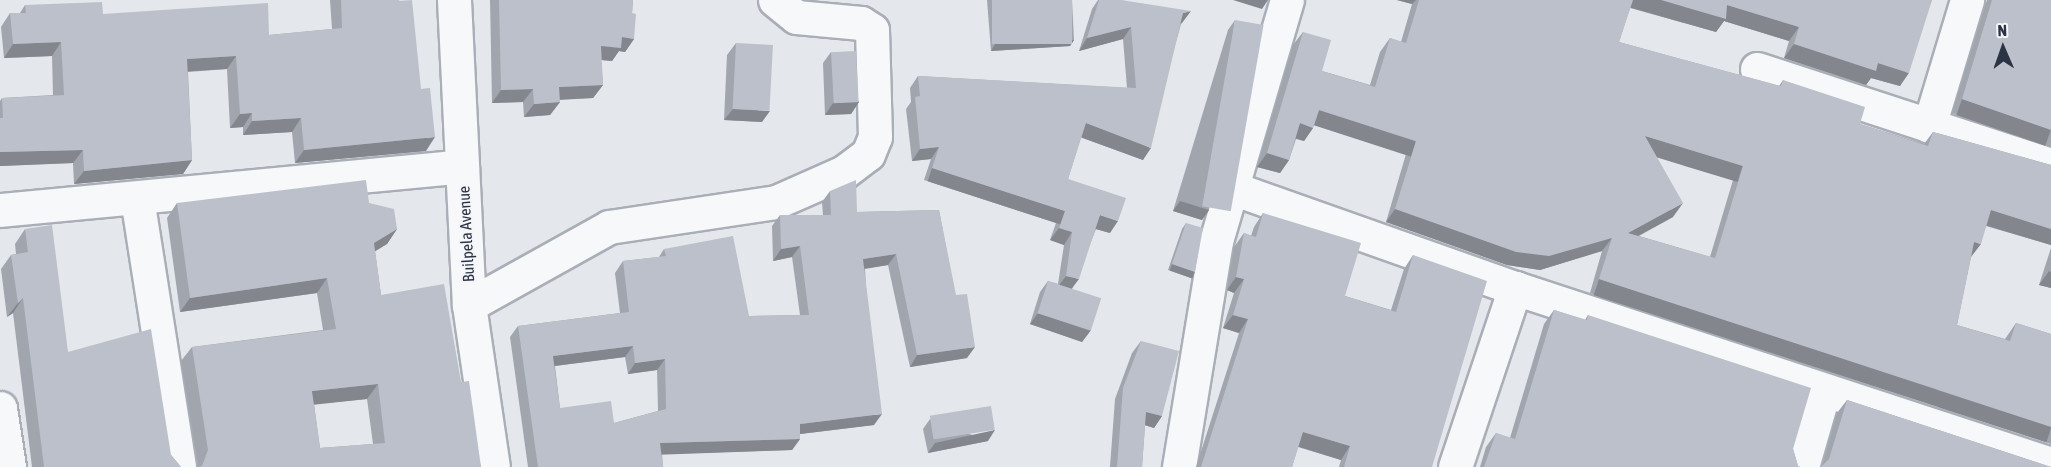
<!DOCTYPE html>
<html>
<head>
<meta charset="utf-8">
<style>
	body { margin:0 }
	#map { position:relative; width:2051px; height:467px; overflow:hidden; background:#e4e7ec; font-family:"Asap Condensed",sans-serif }
	div>[style] { position:absolute }
	[style*='--x'] { left:calc(var(--x)*1px); top:calc(var(--y)*1px); width:calc(var(--w)*1px); rotate:calc(var(--a)*1deg) }
	.roads { filter:drop-shadow(2px 0 #a9aeb7) drop-shadow(-2px 0 #a9aeb7) drop-shadow(0 2px #a9aeb7) drop-shadow(0 -2px #a9aeb7) }
	.minor>* { height:33px; margin:-16.5px; padding:0 16.5px; transform-origin:16.5px; border-radius:16.5px; background:#f7f8fa }
	.tertiary>* { height:33px; margin:-16.5px; padding:0 16.5px; transform-origin:16.5px; border-radius:16.5px; background:#f7f8fa }
	.wall>* { inset:0; background:#a1a5ae }
	.shaded-wall>* { inset:0; background:#83868d; transform-origin:0 0 }
	.building>* { inset:0; background:#bbc0ca; transform-origin:0 0 }
	span { translate:-50% -50%; white-space:nowrap; text-align:center; line-height:1.15; -webkit-text-stroke:4.5px #f4f6f9; paint-order:stroke }
	.street-label { font-size:16px; color:#2b3445 }
	.north { position:absolute; left:1973px; top:18px; width:60px; height:60px; -webkit-text-stroke:4px #f4f6f9; paint-order:stroke; rotate:358deg; font-size:16px; font-weight:700; line-height:24px; text-align:center; color:#2b3445 }
	.north::after { content:''; display:block; margin:auto; width:21px; height:27px; background:#2b3445; clip-path:polygon(50% 0,100% 100%,50% 72%,0 100%) }
</style>
</head>
<body>
<div id="map">
	<div class="roads">
		<div class="minor">
			<i style="--x:1757;--y:69;--w:309;--a:18.1"></i>
			<i style="--x:1929;--y:126;--w:132;--a:-73.2"></i>
			<i style="--x:1232;--y:188;--w:300;--a:19.5"></i>
			<i style="--x:1515;--y:288;--w:564;--a:18.18"></i>
			<i style="--x:137;--y:198;--w:272;--a:81.1"></i>
			<i style="--x:0;--y:210;--w:464;--a:-5.4"></i>
			<i style="--x:469;--y:305;--w:160;--a:-29.1"></i>
			<i style="--x:609;--y:227;--w:169;--a:-8.5"></i>
			<i style="--x:776;--y:202;--w:74;--a:-23.8"></i>
			<i style="--x:844;--y:172;--w:30;--a:-37"></i>
			<i style="--x:868;--y:154;--w:18;--a:-68"></i>
			<i style="--x:875;--y:137;--w:107;--a:-91.6"></i>
			<i style="--x:872;--y:30;--w:13;--a:-148"></i>
			<i style="--x:861;--y:23;--w:65;--a:-174.7"></i>
			<i style="--x:796;--y:17;--w:27;--a:-141"></i>
			<i style="--x:0;--y:408;--w:60;--a:81.3"></i>
			<i style="--x:1179;--y:467;--w:229;--a:-80.7"></i>
			<i style="--x:1216;--y:241;--w:251;--a:-73.6"></i>
			<i style="--x:1455;--y:467;--w:189;--a:-71.5"></i>
			<i style="--x:1802;--y:467;--w:79;--a:-73.9"></i>
		</div>
		<div class="tertiary">
			<i style="--x:454;--y:0;--w:305;--a:87.2"></i>
			<i style="--x:469;--y:305;--w:164;--a:81.6"></i>
		</div>
	</div>
	<div class="wall">
		<i style="clip-path:polygon(330px 0,399px 0,426px 151px,295px 163px,292px 132px,243px 135px,243px 127px,230px 128px,227px 69px,188px 72px,192px 160px,183px 174px,74px 184px,73px 163px,0 166px,0 101px,2px 98px,53px 95px,52px 56px,4px 58px,1px 27px,10px 13px,20px 13px,25px 5px,269px 35px,332px 29px)"></i>
		<i style="clip-path:polygon(490px 0,633px 0,632px 13px,634px 39px,625px 52px,619px 51px,612px 61px,601px 60px,603px 85px,593px 98px,560px 100px,560px 102px,550px 115px,524px 117px,523px 102px,492px 103px)"></i>
		<i style="clip-path:polygon(987px 0,1072px 0,1074px 40px,1070px 46px,991px 51px)"></i>
		<i style="clip-path:polygon(1098px 0,1121px 0,1182px 23px,1181px 24px,1143px 160px,1081px 137px,1068px 179px,1110px 233px,1096px 229px,1072px 289px,1091px 330px,1082px 342px,1030px 324px,1040px 292px,1048px 281px,1058px 284px,1064px 245px,1050px 240px,1056px 223px,924px 180px,931px 159px,912px 161px,906px 109px,911px 102px,910px 88px,918px 76px,1127px 88px,1123px 39px,1079px 51px,1092px 9px)"></i>
		<i style="clip-path:polygon(evenodd,1397px 0,1932px 0,1900px 86px,1871px 78px,1866px 85px,1784px 58px,1789px 41px,1724px 21px,1716px 32px,1630px 8px,1619px 42px,1779px 86px,1783px 80px,1860px 124px,1924px 144px,1933px 132px,2051px 165px,2051px 245px,1986px 226px,1971px 257px,1957px 325px,2005px 339px,2016px 323px,2051px 334px,2051px 444px,1590px 293px,1602px 251px,1540px 270px,1507px 265px,1386px 222px,1406px 154px,1314px 125px,1313px 128px,1304px 141px,1296px 139px,1289px 160px,1280px 173px,1257px 167px,1293px 45px,1303px 32px,1322px 71px,1370px 85px,1380px 52px,1390px 38px,1401px 42px,1412px 4px,1397px 0,1656px 156px,1733px 180px,1710px 257px,1639px 236px,1673px 217px,1656px 156px)"></i>
		<i style="clip-path:polygon(1987px 0,2051px 0,2051px 147px,1952px 113px)"></i>
		<i style="clip-path:polygon(1235px 20px,1209px 210px,1202px 220px,1173px 211px,1228px 30px)"></i>
		<i style="clip-path:polygon(736px 43px,762px 122px,724px 120px,727px 55px)"></i>
		<i style="clip-path:polygon(831px 52px,859px 102px,851px 114px,825px 115px,823px 63px)"></i>
		<i style="clip-path:polygon(evenodd,830px 191px,857px 212px,939px 210px,967px 358px,910px 367px,888px 265px,865px 269px,874px 425px,800px 434px,800px 439px,792px 450px,662px 454px,663px 467px,528px 467px,510px 337px,518px 326px,620px 313px,615px 273px,623px 261px,659px 257px,664px 249px,749px 316px,800px 315px,792px 257px,773px 261px,772px 226px,780px 215px,823px 215px,822px 202px,830px 191px,625px 357px,628px 374px,657px 370px,658px 411px,614px 423px,560px 408px,555px 366px,625px 357px)"></i>
		<i style="clip-path:polygon(evenodd,177px 203px,369px 203px,397px 229px,387px 244px,375px 251px,381px 295px,461px 382px,481px 467px,197px 467px,198px 465px,181px 361px,192px 347px,323px 330px,317px 293px,180px 312px,167px 218px,177px 203px,367px 399px,373px 444px,320px 448px,314px 404px,367px 399px)"></i>
		<i style="clip-path:polygon(1263px 213px,1345px 296px,1391px 310px,1404px 269px,1413px 255px,1432px 467px,1339px 467px,1341px 460px,1298px 447px,1292px 467px,1196px 467px,1239px 333px,1223px 328px,1234px 293px,1227px 290px,1234px 247px,1244px 233px,1251px 236px,1254px 227px)"></i>
		<i style="clip-path:polygon(1186px 223px,1195px 272px,1191px 278px,1168px 270px,1182px 229px)"></i>
		<i style="clip-path:polygon(25px 229px,68px 352px,171px 455px,181px 467px,32px 467px,13px 313px,7px 317px,1px 269px,11px 255px,16px 254px,15px 244px)"></i>
		<i style="clip-path:polygon(2051px 248px,2051px 288px,2039px 285px)"></i>
		<i style="clip-path:polygon(1554px 310px,1585px 320px,1588px 315px,1793px 449px,1798px 466px,1800px 467px,1480px 467px,1486px 447px,1496px 433px,1510px 438px,1544px 324px)"></i>
		<i style="clip-path:polygon(1141px 341px,1162px 416px,1154px 428px,1145px 425px,1142px 467px,1110px 467px,1115px 399px,1132px 353px)"></i>
		<i style="clip-path:polygon(1847px 400px,2051px 467px,1822px 467px,1837px 413px)"></i>
		<i style="clip-path:polygon(930px 419px,988px 441px,928px 453px,923px 429px)"></i>
	</div>
	<div class="shaded-wall">
		<i style="clip-path:polygon(1233px 0,1268px 0,1262px 9px)"></i>
		<i style="clip-path:polygon(1397px 0,1416px 0,1412px 4px)"></i>
		<i style="clip-path:polygon(1630px 0,1661px 0,1727px 5px,1799px 27px,1789px 41px,1724px 21px,1716px 32px,1625px 6px)"></i>
		<i style="clip-path:polygon(1191px 11px,1182px 23px,1175px 25px,1183px 13px)"></i>
		<i style="clip-path:polygon(1131px 27px,1123px 39px,1079px 51px,1087px 38px)"></i>
		<i style="clip-path:polygon(622px 37px,634px 39px,625px 52px,619px 51px,612px 61px,591px 59px,601px 46px)"></i>
		<i style="clip-path:polygon(1074px 40px,1070px 46px,991px 51px,995px 44px)"></i>
		<i style="clip-path:polygon(61px 42px,52px 56px,4px 58px,13px 44px)"></i>
		<i style="clip-path:polygon(1794px 44px,1878px 63px,1909px 73px,1900px 86px,1871px 78px,1866px 85px,1784px 58px)"></i>
		<i style="clip-path:polygon(236px 56px,227px 69px,178px 72px,187px 59px)"></i>
		<i style="clip-path:polygon(603px 85px,593px 98px,550px 100px,559px 87px)"></i>
		<i style="clip-path:polygon(533px 89px,523px 102px,492px 103px,501px 90px)"></i>
		<i style="left:1962px;top:99px;width:94px;height:17px;rotate:19deg"></i>
		<i style="clip-path:polygon(560px 102px,550px 115px,524px 117px,534px 104px)"></i>
		<i style="clip-path:polygon(859px 102px,851px 114px,825px 115px,833px 103px)"></i>
		<i style="clip-path:polygon(733px 109px,770px 111px,762px 122px,724px 120px)"></i>
		<i style="left:1319px;top:110px;width:102px;height:16px;rotate:18deg"></i>
		<i style="clip-path:polygon(252px 113px,243px 127px,230px 128px,240px 114px)"></i>
		<i style="clip-path:polygon(301px 118px,292px 132px,243px 135px,252px 121px)"></i>
		<i style="clip-path:polygon(1086px 123px,1151px 148px,1143px 160px,1077px 136px)"></i>
		<i style="clip-path:polygon(1300px 123px,1313px 128px,1304px 141px,1291px 137px)"></i>
		<i style="left:1645px;top:136px;width:102px;height:17px;rotate:17deg"></i>
		<i style="clip-path:polygon(435px 137px,426px 151px,295px 163px,304px 150px)"></i>
		<i style="clip-path:polygon(939px 147px,931px 159px,912px 161px,920px 149px)"></i>
		<i style="clip-path:polygon(83px 150px,73px 163px,0 166px,0 152px)"></i>
		<i style="clip-path:polygon(1267px 153px,1289px 160px,1280px 173px,1257px 167px)"></i>
		<i style="clip-path:polygon(192px 160px,183px 174px,74px 184px,84px 171px)"></i>
		<i style="left:932px;top:168px;width:140px;height:14px;rotate:18deg"></i>
		<i style="clip-path:polygon(1180px 201px,1209px 210px,1202px 220px,1173px 211px)"></i>
		<i style="clip-path:polygon(1683px 203px,1673px 217px,1619px 246px,1628px 233px)"></i>
		<i style="clip-path:polygon(1395px 209px,1612px 238px,1602px 251px,1540px 270px,1507px 265px,1386px 222px)"></i>
		<i style="clip-path:polygon(1991px 210px,2051px 229px,2051px 245px,1981px 224px)"></i>
		<i style="clip-path:polygon(1100px 215px,1118px 221px,1110px 233px,1092px 228px)"></i>
		<i style="clip-path:polygon(1059px 228px,1072px 232px,1064px 245px,1050px 240px)"></i>
		<i style="clip-path:polygon(397px 229px,387px 244px,364px 258px,374px 243px)"></i>
		<i style="clip-path:polygon(1974px 242px,1981px 244px,1971px 257px)"></i>
		<i style="clip-path:polygon(800px 246px,792px 257px,773px 261px,781px 249px)"></i>
		<i style="clip-path:polygon(896px 254px,888px 265px,856px 270px,863px 259px)"></i>
		<i style="left:1172px;top:264px;width:24px;height:7px;rotate:19deg"></i>
		<i style="clip-path:polygon(2049px 271px,2051px 272px,2051px 288px,2039px 285px)"></i>
		<i style="clip-path:polygon(1066px 276px,1079px 279px,1070px 291px,1057px 288px)"></i>
		<i style="clip-path:polygon(1236px 277px,1244px 279px,1234px 293px,1227px 290px)"></i>
		<i style="clip-path:polygon(327px 278px,317px 293px,180px 312px,190px 298px)"></i>
		<i style="left:1599px;top:279px;width:476px;height:17px;rotate:18deg"></i>
		<i style="clip-path:polygon(23px 298px,13px 313px,7px 317px,18px 303px)"></i>
		<i style="clip-path:polygon(1038px 313px,1091px 330px,1082px 342px,1030px 324px)"></i>
		<i style="clip-path:polygon(1233px 315px,1248px 319px,1239px 333px,1223px 328px)"></i>
		<i style="clip-path:polygon(633px 346px,625px 357px,546px 367px,553px 356px)"></i>
		<i style="clip-path:polygon(975px 347px,967px 358px,910px 367px,917px 355px)"></i>
		<i style="clip-path:polygon(665px 359px,657px 370px,628px 374px,635px 363px)"></i>
		<i style="clip-path:polygon(378px 384px,367px 399px,302px 406px,312px 391px)"></i>
		<i style="clip-path:polygon(1146px 412px,1162px 416px,1154px 428px,1138px 423px)"></i>
		<i style="clip-path:polygon(882px 414px,874px 425px,792px 435px,800px 424px)"></i>
		<i style="clip-path:polygon(995px 430px,988px 441px,928px 453px,935px 443px)"></i>
		<i style="clip-path:polygon(1303px 432px,1350px 446px,1341px 460px,1293px 445px)"></i>
		<i style="clip-path:polygon(800px 439px,792px 450px,652px 455px,660px 443px)"></i>
	</div>
	<div class="building">
		<i style="clip-path:polygon(341px 0,399px 0,399px 1px,412px 0,421px 89px,430px 88px,435px 137px,304px 150px,301px 118px,252px 121px,252px 113px,240px 114px,236px 56px,187px 59px,192px 160px,84px 171px,83px 150px,0 152px,0 118px,3px 118px,2px 98px,64px 95px,61px 42px,13px 44px,10px 13px,26px 13px,25px 5px,102px 2px,103px 14px,268px 3px,269px 35px,342px 28px)"></i>
		<i style="clip-path:polygon(499px 0,633px 0,632px 13px,636px 14px,634px 39px,622px 37px,621px 48px,601px 46px,603px 85px,559px 87px,560px 102px,534px 104px,533px 89px,501px 90px)"></i>
		<i style="left:992px;top:0;width:80px;height:44px"></i>
		<i style="clip-path:polygon(1099px 0,1121px 0,1191px 11px,1183px 13px,1151px 148px,1086px 123px,1068px 179px,1126px 198px,1118px 221px,1100px 215px,1079px 279px,1066px 276px,1072px 232px,1059px 228px,1065px 211px,932px 168px,939px 147px,920px 149px,915px 97px,920px 96px,918px 76px,1136px 88px,1131px 27px,1087px 38px)"></i>
		<i style="clip-path:polygon(evenodd,1419px 0,1633px 0,1619px 42px,1781px 86px,1783px 80px,1865px 107px,1860px 124px,1928px 146px,1933px 132px,2051px 165px,2051px 229px,1991px 210px,1981px 244px,1974px 242px,1957px 325px,2010px 341px,2016px 323px,2051px 334px,2051px 427px,1599px 279px,1612px 238px,1549px 256px,1516px 252px,1395px 209px,1416px 141px,1319px 110px,1313px 128px,1300px 123px,1289px 160px,1267px 153px,1303px 32px,1331px 40px,1322px 71px,1375px 87px,1390px 38px,1406px 43px,1419px 0,1645px 136px,1743px 166px,1715px 258px,1628px 233px,1683px 203px,1645px 136px)"></i>
		<i style="clip-path:polygon(1661px 0,1932px 0,1909px 73px,1878px 63px,1876px 71px,1794px 44px,1799px 27px,1727px 5px,1726px 19px)"></i>
		<i style="clip-path:polygon(1992px 0,2051px 0,2051px 130px,1962px 99px)"></i>
		<i style="left:1235px;top:20px;width:29px;height:189px;rotate:10deg"></i>
		<i style="left:736px;top:43px;width:37px;height:66px;rotate:3deg"></i>
		<i style="left:856px;top:51px;width:51px;height:25px;rotate:87deg"></i>
		<i style="clip-path:polygon(evenodd,366px 180px,369px 203px,394px 209px,397px 229px,374px 243px,381px 295px,444px 284px,461px 382px,469px 381px,481px 467px,198px 467px,202px 466px,208px 450px,192px 347px,336px 329px,327px 278px,190px 298px,177px 203px,366px 180px,378px 384px,385px 443px,320px 448px,312px 391px,378px 384px)"></i>
		<i style="clip-path:polygon(evenodd,856px 180px,857px 212px,939px 210px,956px 295px,967px 294px,975px 347px,917px 355px,896px 254px,863px 259px,882px 414px,800px 424px,800px 439px,660px 443px,663px 467px,538px 467px,518px 326px,629px 312px,623px 261px,666px 256px,664px 249px,733px 236px,749px 316px,809px 315px,800px 246px,781px 249px,780px 215px,831px 215px,830px 191px,856px 180px,633px 346px,635px 363px,665px 359px,666px 409px,614px 423px,611px 401px,560px 408px,553px 356px,633px 346px)"></i>
		<i style="clip-path:polygon(1263px 213px,1361px 243px,1345px 296px,1396px 312px,1413px 255px,1487px 281px,1432px 467px,1344px 467px,1350px 446px,1303px 432px,1292px 467px,1201px 467px,1248px 319px,1233px 315px,1244px 279px,1236px 277px,1244px 233px,1256px 237px)"></i>
		<i style="clip-path:polygon(1186px 223px,1203px 228px,1195px 272px,1172px 264px)"></i>
		<i style="clip-path:polygon(52px 225px,68px 352px,151px 329px,171px 455px,181px 467px,44px 467px,23px 298px,18px 303px,11px 255px,28px 252px,25px 229px)"></i>
		<i style="left:1048px;top:281px;width:56px;height:34px;rotate:18deg"></i>
		<i style="clip-path:polygon(1554px 310px,1587px 320px,1588px 315px,1811px 388px,1793px 449px,1798px 466px,1800px 467px,1484px 467px,1496px 433px,1515px 439px)"></i>
		<i style="clip-path:polygon(1141px 341px,1179px 351px,1162px 416px,1146px 412px,1142px 467px,1117px 467px,1123px 388px)"></i>
		<i style="clip-path:polygon(1847px 400px,2051px 467px,1821px 467px,1829px 459px)"></i>
		<i style="left:991px;top:406px;width:24px;height:62px;rotate:81deg"></i>
	</div>
	<div class="street-label">
		<span style="left:466px;top:234px;rotate:-93deg">Builpela Avenue</span>
	</div>
	<div class="north">N</div>
</div>
</body>
</html>
